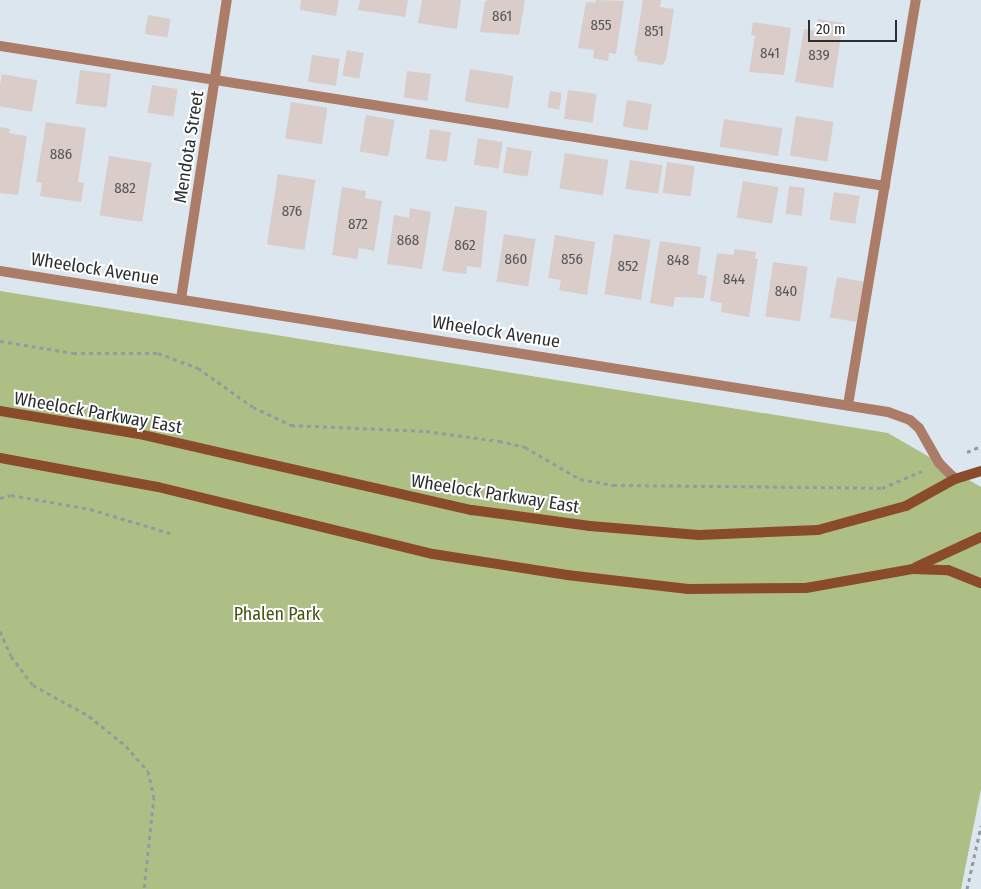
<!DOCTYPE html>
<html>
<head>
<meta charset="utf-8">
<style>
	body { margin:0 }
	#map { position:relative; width:981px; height:889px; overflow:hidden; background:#dce6ee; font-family:"Fira Sans Condensed",sans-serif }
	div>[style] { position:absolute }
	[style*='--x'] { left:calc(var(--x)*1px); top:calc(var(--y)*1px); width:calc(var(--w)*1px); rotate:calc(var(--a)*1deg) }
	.green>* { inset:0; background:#adbf84 }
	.building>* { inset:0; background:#d9ccc9; transform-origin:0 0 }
	.path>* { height:3px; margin-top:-1.5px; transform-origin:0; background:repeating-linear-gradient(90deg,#939ba1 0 4px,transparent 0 8px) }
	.lane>* { height:10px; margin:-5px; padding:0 5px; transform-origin:5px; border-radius:5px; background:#ab7d68 }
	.street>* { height:10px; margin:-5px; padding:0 5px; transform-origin:5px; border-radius:5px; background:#ab7d68 }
	.secondary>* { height:10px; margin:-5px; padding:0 5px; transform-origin:5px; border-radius:5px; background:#8a4b2a }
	span { translate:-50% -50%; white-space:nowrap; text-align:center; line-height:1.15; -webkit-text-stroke:4px #fff; paint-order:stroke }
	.number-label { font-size:15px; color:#565658 }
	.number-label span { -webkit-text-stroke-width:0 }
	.street-label { font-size:18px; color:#2b2f32 }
	.park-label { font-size:18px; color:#455412 }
	.scale { position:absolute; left:808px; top:20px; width:89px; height:22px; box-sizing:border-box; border:2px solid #2b2f32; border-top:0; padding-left:6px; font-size:15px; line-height:18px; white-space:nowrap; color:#2b2f32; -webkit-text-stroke:4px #fff; paint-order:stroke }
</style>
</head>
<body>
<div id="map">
	<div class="green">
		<i style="clip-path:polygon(0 291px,888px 433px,981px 487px,981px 789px,961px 889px,0 889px)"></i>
	</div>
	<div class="building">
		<i style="clip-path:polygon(301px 0,339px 0,336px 16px,300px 10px)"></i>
		<i style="clip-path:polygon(360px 0,408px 0,405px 17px,358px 10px)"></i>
		<i style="clip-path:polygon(422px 0,461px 0,457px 29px,418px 23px)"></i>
		<i style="clip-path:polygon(489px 0,525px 0,519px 35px,480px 32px,485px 1px)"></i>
		<i style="clip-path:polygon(596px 0,624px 1px,616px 54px,609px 53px,608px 61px,593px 58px,594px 50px,578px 48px,586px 2px,595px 3px)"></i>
		<i style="clip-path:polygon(643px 0,661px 0,660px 7px,674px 9px,666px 60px,662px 65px,637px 61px,637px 56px,634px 55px)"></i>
		<i style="left:148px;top:15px;width:23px;height:19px;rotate:10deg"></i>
		<i style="clip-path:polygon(818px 19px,843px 23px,833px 88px,795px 82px,804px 29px,816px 31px)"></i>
		<i style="clip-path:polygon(753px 22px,791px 28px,784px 75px,749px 72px,755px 36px,751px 35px)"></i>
		<i style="left:347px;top:50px;width:17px;height:26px;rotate:10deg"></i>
		<i style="left:312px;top:55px;width:28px;height:27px;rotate:8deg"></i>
		<i style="left:470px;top:69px;width:44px;height:33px;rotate:9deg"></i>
		<i style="left:80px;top:70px;width:31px;height:34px;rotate:7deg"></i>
		<i style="left:407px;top:71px;width:24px;height:27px;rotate:7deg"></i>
		<i style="left:2px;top:74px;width:36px;height:32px;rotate:10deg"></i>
		<i style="left:152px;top:85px;width:26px;height:28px;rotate:9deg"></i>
		<i style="left:568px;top:90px;width:29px;height:29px;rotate:8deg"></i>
		<i style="left:550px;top:91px;width:12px;height:17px;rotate:9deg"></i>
		<i style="left:627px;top:100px;width:25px;height:27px;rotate:9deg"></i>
		<i style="left:291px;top:102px;width:37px;height:37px;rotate:9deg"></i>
		<i style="left:366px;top:115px;width:29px;height:37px;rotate:10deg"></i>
		<i style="left:796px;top:116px;width:38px;height:40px;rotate:9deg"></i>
		<i style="left:724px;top:119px;width:59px;height:28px;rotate:9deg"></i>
		<i style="clip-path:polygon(46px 122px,86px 128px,78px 182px,84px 183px,81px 202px,40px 196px,42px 183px,36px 182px)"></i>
		<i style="clip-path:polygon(0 127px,10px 129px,9px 133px,27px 136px,18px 195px,0 193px)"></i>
		<i style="left:430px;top:129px;width:21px;height:30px;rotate:8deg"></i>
		<i style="left:478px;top:138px;width:25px;height:27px;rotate:9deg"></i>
		<i style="left:507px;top:147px;width:25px;height:26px;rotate:9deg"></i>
		<i style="left:565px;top:153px;width:44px;height:36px;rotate:9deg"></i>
		<i style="left:109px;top:156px;width:43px;height:60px;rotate:9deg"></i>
		<i style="left:630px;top:160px;width:33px;height:29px;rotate:9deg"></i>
		<i style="left:667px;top:162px;width:28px;height:31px;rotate:8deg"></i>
		<i style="left:278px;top:174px;width:38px;height:71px;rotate:9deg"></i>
		<i style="left:743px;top:181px;width:36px;height:37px;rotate:10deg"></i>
		<i style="left:789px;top:186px;width:16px;height:28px;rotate:7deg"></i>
		<i style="clip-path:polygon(342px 187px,366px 191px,365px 198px,382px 201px,374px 251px,359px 248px,357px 259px,332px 255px)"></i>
		<i style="left:834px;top:192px;width:26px;height:28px;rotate:9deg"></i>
		<i style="clip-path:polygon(455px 206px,487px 211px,481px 268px,467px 266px,466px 274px,442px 271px)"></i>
		<i style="clip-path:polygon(410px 208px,431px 212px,422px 269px,387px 264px,394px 215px,409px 218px)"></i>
		<i style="left:504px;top:234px;width:32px;height:48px;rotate:9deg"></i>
		<i style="left:614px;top:234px;width:37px;height:61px;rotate:9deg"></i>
		<i style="clip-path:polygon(555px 235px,595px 242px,587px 295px,559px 290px,561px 280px,548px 278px)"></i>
		<i style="clip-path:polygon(660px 241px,701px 247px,697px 274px,707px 276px,704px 298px,675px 297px,673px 307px,650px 303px)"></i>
		<i style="clip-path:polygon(735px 249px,756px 252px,755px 259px,758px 259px,749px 317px,721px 312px,722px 303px,710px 301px,717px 253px,733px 255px)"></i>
		<i style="left:773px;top:262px;width:35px;height:55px;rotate:8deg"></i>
		<i style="left:837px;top:277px;width:27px;height:41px;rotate:10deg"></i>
	</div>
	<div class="path">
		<i style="--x:0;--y:341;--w:74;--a:9.3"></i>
		<i style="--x:73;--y:353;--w:85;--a:0"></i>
		<i style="--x:158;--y:353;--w:43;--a:20.6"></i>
		<i style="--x:198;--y:368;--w:67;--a:35.3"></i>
		<i style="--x:253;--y:407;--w:42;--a:25.3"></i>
		<i style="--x:291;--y:425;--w:135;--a:2.5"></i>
		<i style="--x:426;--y:431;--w:74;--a:7.8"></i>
		<i style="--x:499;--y:441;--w:27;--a:13"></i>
		<i style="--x:525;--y:447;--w:64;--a:30.2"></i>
		<i style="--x:580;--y:479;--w:34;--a:10"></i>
		<i style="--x:613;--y:485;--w:269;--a:0.6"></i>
		<i style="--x:882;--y:488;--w:43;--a:-23"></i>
		<i style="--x:967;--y:452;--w:15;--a:-23"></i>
		<i style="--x:0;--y:498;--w:11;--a:-15"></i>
		<i style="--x:11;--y:495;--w:80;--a:10"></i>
		<i style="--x:90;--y:509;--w:84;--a:16.7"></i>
		<i style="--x:0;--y:631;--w:27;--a:66"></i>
		<i style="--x:11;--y:656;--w:36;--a:53"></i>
		<i style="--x:33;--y:685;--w:64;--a:29"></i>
		<i style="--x:89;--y:716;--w:48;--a:39"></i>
		<i style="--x:126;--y:746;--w:33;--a:49"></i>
		<i style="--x:148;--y:771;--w:26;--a:77"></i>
		<i style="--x:154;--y:796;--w:94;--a:96.1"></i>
		<i style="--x:967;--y:889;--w:65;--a:-77.5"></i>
	</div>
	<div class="lane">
		<i style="--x:0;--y:46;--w:896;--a:8.99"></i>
		<i style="--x:848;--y:405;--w:411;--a:-80.5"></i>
	</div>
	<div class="street">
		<i style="--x:0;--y:271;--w:899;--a:9.02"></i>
		<i style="--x:888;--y:412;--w:23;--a:20"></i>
		<i style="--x:910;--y:420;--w:12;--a:42"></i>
		<i style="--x:919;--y:428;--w:40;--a:60.3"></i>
		<i style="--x:939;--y:463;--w:23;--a:45"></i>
		<i style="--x:181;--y:299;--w:303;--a:-81.3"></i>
	</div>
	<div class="secondary">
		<i style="--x:0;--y:411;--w:141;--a:9.4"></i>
		<i style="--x:139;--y:434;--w:342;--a:12.9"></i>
		<i style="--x:472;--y:510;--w:119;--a:7.7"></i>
		<i style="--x:590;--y:526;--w:109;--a:4.7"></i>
		<i style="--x:699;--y:535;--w:119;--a:-2.4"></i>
		<i style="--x:818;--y:530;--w:91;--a:-15.3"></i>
		<i style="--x:906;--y:506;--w:56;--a:-28.9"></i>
		<i style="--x:955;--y:479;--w:27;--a:-17"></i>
		<i style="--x:0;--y:458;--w:161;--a:10.4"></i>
		<i style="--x:158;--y:487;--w:283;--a:13.7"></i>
		<i style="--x:433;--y:554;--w:136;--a:8.9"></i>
		<i style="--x:567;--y:575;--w:122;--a:6.6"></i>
		<i style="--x:688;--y:589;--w:118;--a:-0.5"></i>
		<i style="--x:806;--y:588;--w:109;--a:-10.1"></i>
		<i style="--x:913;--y:569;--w:35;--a:2"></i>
		<i style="--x:948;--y:570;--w:35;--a:22"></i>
		<i style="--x:916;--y:567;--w:72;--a:-24.8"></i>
	</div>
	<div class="number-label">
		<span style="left:502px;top:17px">861</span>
		<span style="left:601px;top:26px">855</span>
		<span style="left:654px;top:32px">851</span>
		<span style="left:770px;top:54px">841</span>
		<span style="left:819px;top:56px">839</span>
		<span style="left:61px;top:155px">886</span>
		<span style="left:125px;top:189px">882</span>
		<span style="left:292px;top:212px">876</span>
		<span style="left:358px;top:225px">872</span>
		<span style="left:408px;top:241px">868</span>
		<span style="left:465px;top:246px">862</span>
		<span style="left:516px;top:260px">860</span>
		<span style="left:572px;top:260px">856</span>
		<span style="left:678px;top:261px">848</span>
		<span style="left:628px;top:267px">852</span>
		<span style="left:734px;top:280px">844</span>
		<span style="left:786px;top:292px">840</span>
	</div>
	<div class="street-label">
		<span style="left:189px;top:147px;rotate:-81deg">Mendota Street</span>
		<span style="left:95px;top:269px;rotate:9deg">Wheelock Avenue</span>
		<span style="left:496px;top:332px;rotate:9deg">Wheelock Avenue</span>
		<span style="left:98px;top:413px;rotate:10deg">Wheelock Parkway East</span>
		<span style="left:495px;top:494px;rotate:9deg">Wheelock Parkway East</span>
	</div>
	<div class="park-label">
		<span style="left:277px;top:614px">Phalen Park</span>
	</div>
	<div class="scale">20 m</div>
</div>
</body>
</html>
